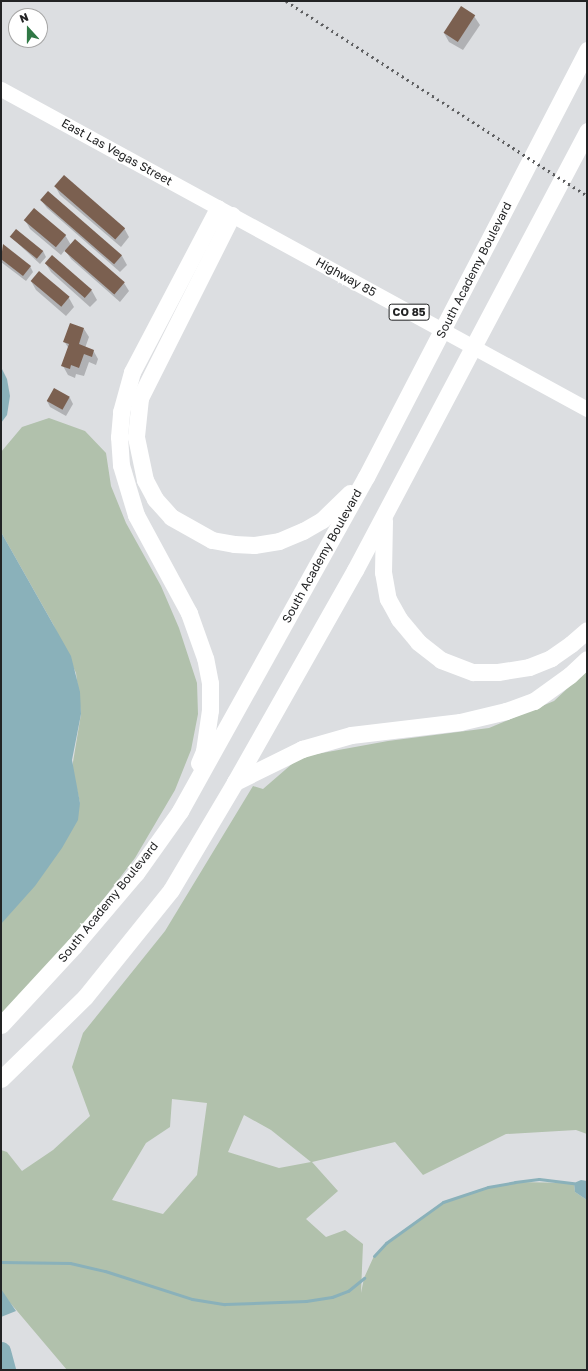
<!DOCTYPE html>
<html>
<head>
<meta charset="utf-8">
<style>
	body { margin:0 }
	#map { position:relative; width:588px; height:1371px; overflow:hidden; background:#dcdee1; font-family:"Golos Text",sans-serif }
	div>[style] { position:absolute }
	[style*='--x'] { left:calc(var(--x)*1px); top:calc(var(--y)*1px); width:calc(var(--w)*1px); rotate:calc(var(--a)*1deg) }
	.green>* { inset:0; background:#b1c1ac }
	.water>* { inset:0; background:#8ab1ba }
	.shadow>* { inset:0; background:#0003 }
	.stream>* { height:3px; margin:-1.5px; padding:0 1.5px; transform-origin:1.5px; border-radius:1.5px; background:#8ab1ba }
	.river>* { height:19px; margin:-9.5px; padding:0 9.5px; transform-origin:9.5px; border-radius:9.5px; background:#8ab1ba }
	.building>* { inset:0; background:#7b6050; transform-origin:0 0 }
	.primary>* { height:15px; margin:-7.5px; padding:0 7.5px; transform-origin:7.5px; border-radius:7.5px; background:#fff }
	.highway>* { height:17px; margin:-8.5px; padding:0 8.5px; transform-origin:8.5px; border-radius:8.5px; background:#fff }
	.rail>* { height:3px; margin-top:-1.5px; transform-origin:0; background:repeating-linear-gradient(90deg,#5e5f61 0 2px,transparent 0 6px) }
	span { translate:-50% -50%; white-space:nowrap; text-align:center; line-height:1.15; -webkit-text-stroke:4px #fff; paint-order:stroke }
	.shield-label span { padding:1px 3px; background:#fff; border:1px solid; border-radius:3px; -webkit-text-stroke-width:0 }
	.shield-label { font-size:11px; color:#222324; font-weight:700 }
	.street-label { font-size:12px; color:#222324 }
	.frame { position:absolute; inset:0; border:2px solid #222324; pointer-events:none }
	.north { position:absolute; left:8px; top:8px; width:40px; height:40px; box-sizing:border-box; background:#fff; border:1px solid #a7a7a7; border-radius:50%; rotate:339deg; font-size:11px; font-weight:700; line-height:16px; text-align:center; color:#222324 }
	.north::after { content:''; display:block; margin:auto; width:14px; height:18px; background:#2f7845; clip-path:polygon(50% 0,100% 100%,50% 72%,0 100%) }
</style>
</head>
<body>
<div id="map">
	<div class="green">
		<i style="clip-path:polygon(49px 418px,85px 431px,106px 453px,111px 486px,126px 523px,161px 586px,179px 628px,197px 683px,198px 714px,191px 750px,175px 790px,135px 858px,67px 947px,1px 1017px,1px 921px,80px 803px,72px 768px,81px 714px,76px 673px,53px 624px,1px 532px,1px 452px,22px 427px)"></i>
		<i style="clip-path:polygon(evenodd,587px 670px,587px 1134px,576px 1130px,506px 1134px,423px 1175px,395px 1142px,312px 1162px,338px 1191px,306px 1219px,326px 1237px,345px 1230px,363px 1244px,361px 1293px,364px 1278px,374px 1256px,386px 1243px,443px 1202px,478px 1190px,515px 1182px,574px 1183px,575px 1192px,587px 1200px,587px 1370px,67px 1370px,1px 1292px,1px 1150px,7px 1152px,22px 1171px,53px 1150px,90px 1116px,72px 1067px,83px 1033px,165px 931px,253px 786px,263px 789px,300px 757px,388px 741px,489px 728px,554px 701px,587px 670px,172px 1099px,207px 1103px,197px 1175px,163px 1214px,112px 1200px,146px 1143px,170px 1127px,172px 1099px,587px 670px,244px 1115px,271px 1130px,311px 1162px,279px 1168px,228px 1152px,244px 1115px)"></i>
	</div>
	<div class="water">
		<i style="clip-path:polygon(1px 367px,7px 379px,10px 396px,7px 415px,1px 423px)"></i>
		<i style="clip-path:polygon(1px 532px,71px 656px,80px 692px,81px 714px,72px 760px,80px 803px,78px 820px,62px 848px,35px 886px,1px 924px)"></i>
		<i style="clip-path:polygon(581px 1180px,587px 1181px,587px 1200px,575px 1192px,574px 1183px)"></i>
		<i style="clip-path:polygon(1px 1289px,16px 1311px,1px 1317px)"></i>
	</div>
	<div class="shadow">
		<i style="clip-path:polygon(474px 16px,480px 25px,463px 50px,449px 42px,444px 33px)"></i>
		<i style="clip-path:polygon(55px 186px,124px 228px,129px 237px,121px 247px,60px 195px)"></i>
		<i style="clip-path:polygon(48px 193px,122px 256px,127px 265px,120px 272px,47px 208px,41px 200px)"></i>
		<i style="clip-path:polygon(25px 220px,65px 235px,71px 245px,124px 283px,129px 291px,120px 302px,71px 259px,65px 250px,61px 255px,30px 229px)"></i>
		<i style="clip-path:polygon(11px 237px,43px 251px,46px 257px,40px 264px)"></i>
		<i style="clip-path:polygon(4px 246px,30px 266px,33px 272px,26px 281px,1px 262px)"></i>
		<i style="clip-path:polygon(52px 256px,92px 291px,97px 300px,90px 307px,51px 272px,46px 264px)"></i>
		<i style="clip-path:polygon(31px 281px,69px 298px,74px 307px,66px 316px,36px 290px)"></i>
		<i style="clip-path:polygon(84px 329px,89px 337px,85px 348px,93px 350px,98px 359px,96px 365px,89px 362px,84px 376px,76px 374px,75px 378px,68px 375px,63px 366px,69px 349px,64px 341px)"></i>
		<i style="clip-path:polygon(54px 389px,70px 398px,73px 404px,66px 416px,50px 407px,47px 401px)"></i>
	</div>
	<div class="stream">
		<i style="--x:374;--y:1256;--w:18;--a:-47"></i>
		<i style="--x:386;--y:1243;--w:70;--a:-35.7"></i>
		<i style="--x:443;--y:1202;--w:47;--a:-18.4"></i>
		<i style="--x:488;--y:1187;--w:27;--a:-10"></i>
		<i style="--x:515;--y:1182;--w:24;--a:-7"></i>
		<i style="--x:539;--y:1179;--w:35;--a:7"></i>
		<i style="--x:1;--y:1262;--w:69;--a:0.8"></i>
		<i style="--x:70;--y:1263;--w:36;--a:13"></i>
		<i style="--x:105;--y:1271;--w:91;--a:17.8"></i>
		<i style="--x:192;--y:1299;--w:33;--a:9"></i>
		<i style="--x:225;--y:1304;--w:81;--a:-2.1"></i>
		<i style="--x:306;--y:1301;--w:26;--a:-9"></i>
		<i style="--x:332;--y:1297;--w:17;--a:-21"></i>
		<i style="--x:348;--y:1291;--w:21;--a:-39"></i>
	</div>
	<div class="river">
		<i style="--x:1;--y:1351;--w:20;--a:75"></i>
	</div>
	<div class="building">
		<i style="left:461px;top:6px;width:17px;height:32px;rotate:33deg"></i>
		<i style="left:64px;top:175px;width:81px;height:15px;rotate:41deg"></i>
		<i style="left:48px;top:191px;width:98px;height:12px;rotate:41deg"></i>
		<i style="left:34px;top:208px;width:42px;height:16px;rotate:40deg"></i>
		<i style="left:16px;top:229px;width:35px;height:10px;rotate:39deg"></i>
		<i style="left:75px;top:239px;width:66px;height:16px;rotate:41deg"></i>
		<i style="clip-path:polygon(3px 244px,31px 266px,23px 276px,1px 259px)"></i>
		<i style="left:52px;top:255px;width:53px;height:11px;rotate:41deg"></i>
		<i style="left:39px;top:271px;width:40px;height:13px;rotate:40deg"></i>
		<i style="clip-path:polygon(70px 323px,84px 328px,79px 344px,94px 350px,92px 357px,84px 354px,79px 368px,71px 365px,70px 369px,61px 366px,69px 344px,63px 342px)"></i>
		<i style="left:54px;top:388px;width:18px;height:15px;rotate:29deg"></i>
	</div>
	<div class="primary">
		<i style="--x:1;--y:89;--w:668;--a:28.64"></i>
	</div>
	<div class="highway">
		<i style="--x:232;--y:215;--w:205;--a:116.7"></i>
		<i style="--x:140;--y:398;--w:39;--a:96"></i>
		<i style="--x:136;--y:437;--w:44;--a:78.2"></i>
		<i style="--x:145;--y:480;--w:21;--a:62"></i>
		<i style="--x:155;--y:499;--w:24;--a:48"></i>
		<i style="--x:171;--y:517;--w:47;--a:29.3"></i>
		<i style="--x:212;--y:540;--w:22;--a:10"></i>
		<i style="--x:234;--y:544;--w:20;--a:3"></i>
		<i style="--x:254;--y:545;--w:25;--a:-9"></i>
		<i style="--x:279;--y:541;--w:26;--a:-23"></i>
		<i style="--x:303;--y:531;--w:22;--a:-30"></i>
		<i style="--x:322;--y:520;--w:39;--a:-44"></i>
		<i style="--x:384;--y:520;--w:52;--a:91.1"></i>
		<i style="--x:383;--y:572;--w:27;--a:80"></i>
		<i style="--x:388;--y:599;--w:23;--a:61"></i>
		<i style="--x:399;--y:619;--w:30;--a:50"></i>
		<i style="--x:418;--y:642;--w:29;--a:38"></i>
		<i style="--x:441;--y:660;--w:34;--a:21"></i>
		<i style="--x:473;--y:672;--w:25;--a:0"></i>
		<i style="--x:498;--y:672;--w:31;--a:-9"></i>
		<i style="--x:529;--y:667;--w:24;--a:-22"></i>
		<i style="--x:551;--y:658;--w:24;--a:-35"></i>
		<i style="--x:571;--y:644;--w:21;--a:-41"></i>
		<i style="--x:199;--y:763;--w:13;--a:-67"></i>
		<i style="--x:204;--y:751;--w:41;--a:-81.7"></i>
		<i style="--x:210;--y:710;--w:27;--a:-90"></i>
		<i style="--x:210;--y:683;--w:25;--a:-101"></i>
		<i style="--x:205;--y:658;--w:48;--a:-109.6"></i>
		<i style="--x:189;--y:613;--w:111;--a:-118.4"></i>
		<i style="--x:136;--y:515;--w:52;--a:-106.7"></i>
		<i style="--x:121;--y:465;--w:28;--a:-94"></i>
		<i style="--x:119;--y:437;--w:25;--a:-85"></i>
		<i style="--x:121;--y:412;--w:41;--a:-74.6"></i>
		<i style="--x:132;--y:372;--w:185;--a:-62.3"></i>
		<i style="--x:235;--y:782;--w:75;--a:-26.2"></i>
		<i style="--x:302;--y:749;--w:51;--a:-15.9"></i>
		<i style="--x:351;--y:735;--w:110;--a:-6.8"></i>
		<i style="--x:460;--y:722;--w:47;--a:-13.4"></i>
		<i style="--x:506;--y:711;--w:30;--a:-20"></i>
		<i style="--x:534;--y:701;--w:44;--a:-35.8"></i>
		<i style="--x:570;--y:675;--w:23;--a:-43"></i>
		<i style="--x:1;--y:1025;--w:108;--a:-47.3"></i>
		<i style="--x:74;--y:946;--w:96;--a:-49.7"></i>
		<i style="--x:136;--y:873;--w:76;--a:-54.6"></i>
		<i style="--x:180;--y:811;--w:382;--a:-60.9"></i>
		<i style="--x:366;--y:477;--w:481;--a:-62.6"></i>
		<i style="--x:1;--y:1079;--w:117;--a:-44.3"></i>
		<i style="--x:85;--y:997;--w:137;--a:-51.2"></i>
		<i style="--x:171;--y:890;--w:126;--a:-59.3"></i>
		<i style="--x:235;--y:782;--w:244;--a:-60.5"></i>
		<i style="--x:355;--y:570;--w:497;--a:-62.1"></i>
	</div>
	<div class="rail">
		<i style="--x:286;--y:1;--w:359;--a:32.9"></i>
	</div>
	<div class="shield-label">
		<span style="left:409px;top:312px">CO 85</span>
	</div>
	<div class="street-label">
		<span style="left:117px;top:152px;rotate:29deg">East Las Vegas Street</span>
		<span style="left:474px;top:270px;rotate:-63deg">South Academy Boulevard</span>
		<span style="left:346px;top:277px;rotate:29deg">Highway 85</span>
		<span style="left:322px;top:556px;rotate:-61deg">South Academy Boulevard</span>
		<span style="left:108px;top:902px;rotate:-51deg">South Academy Boulevard</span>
	</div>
	<div class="frame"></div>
	<div class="north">N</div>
</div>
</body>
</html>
